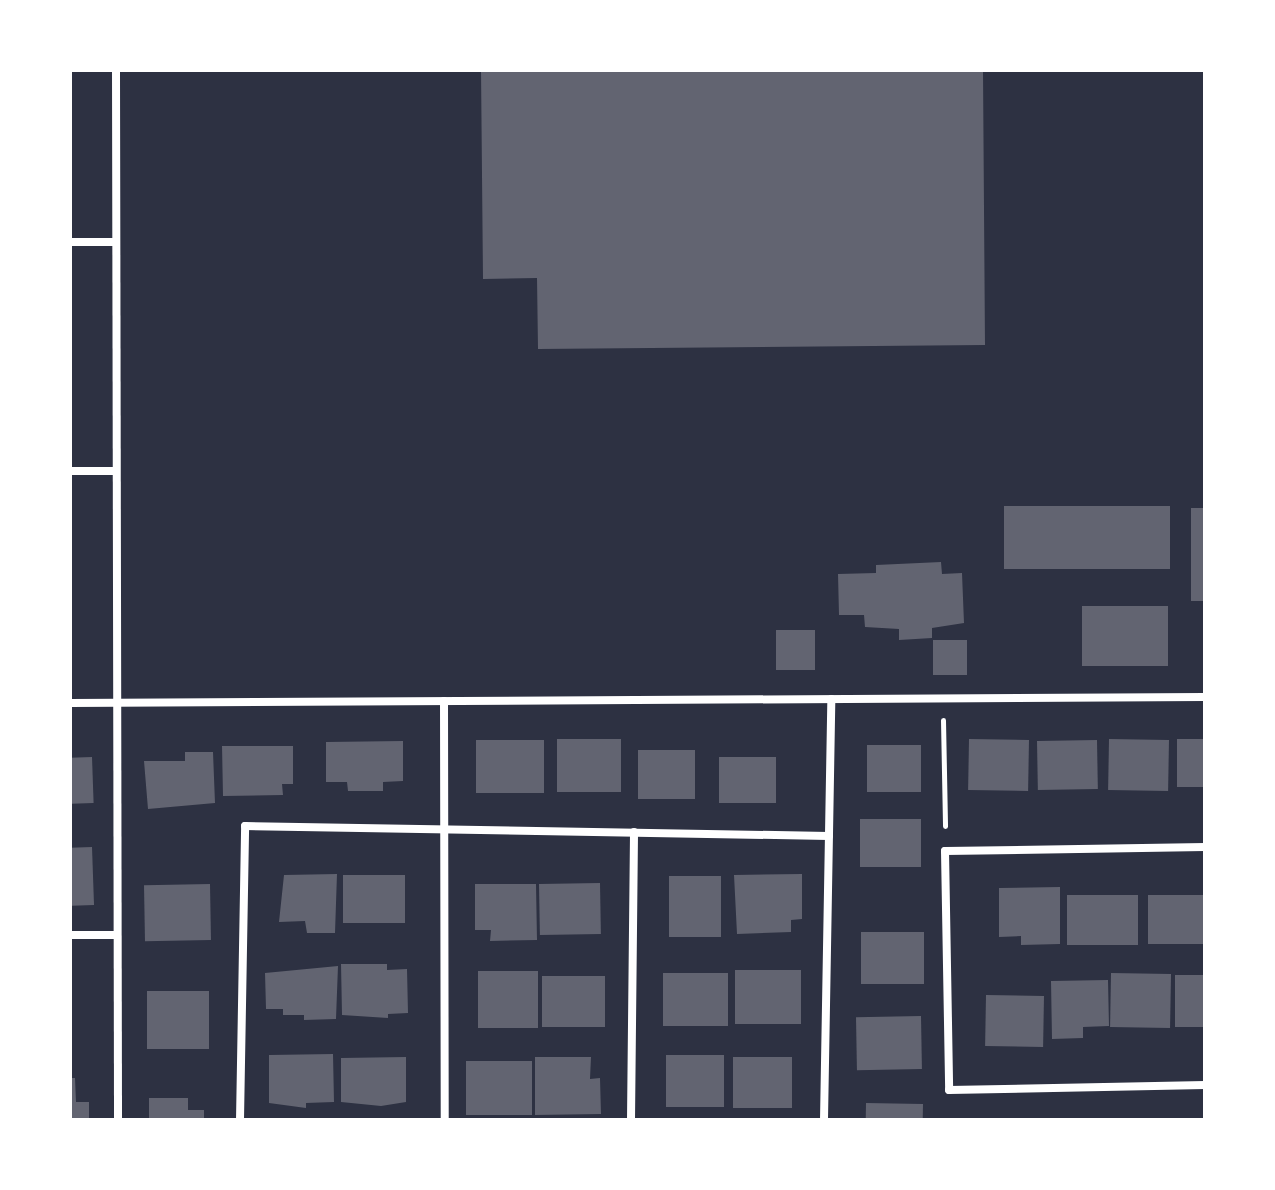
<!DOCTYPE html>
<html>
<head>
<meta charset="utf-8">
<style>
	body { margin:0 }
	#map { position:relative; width:1275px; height:1190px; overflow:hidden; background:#2d3142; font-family:Manrope,sans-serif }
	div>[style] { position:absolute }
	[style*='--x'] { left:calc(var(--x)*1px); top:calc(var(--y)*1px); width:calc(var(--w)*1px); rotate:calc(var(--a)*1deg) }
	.building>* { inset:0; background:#626471; transform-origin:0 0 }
	.path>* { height:5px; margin:-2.5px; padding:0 2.5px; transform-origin:2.5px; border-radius:2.5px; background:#fff }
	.minor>* { height:8px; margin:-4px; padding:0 4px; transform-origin:4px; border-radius:4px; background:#fff }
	span { translate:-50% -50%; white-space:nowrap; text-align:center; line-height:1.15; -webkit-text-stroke:7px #fff; paint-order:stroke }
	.frame { position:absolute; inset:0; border:72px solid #fff; pointer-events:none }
</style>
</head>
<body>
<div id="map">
	<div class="building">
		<i style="clip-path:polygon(481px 70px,983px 70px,985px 345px,538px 349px,537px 278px,483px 279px)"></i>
		<i style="left:1004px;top:506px;width:166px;height:63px"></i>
		<i style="left:1205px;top:508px;width:93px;height:14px;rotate:90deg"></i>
		<i style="clip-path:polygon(941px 562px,942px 574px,962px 573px,964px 623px,932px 628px,932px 638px,899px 640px,899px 629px,865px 627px,864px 615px,839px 615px,838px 574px,876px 573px,876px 565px)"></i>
		<i style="left:1168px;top:606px;width:60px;height:86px;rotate:90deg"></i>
		<i style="left:776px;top:630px;width:39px;height:40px"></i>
		<i style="left:933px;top:640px;width:34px;height:35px"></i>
		<i style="left:621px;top:739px;width:53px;height:64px;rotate:90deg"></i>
		<i style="left:969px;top:739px;width:60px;height:51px;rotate:1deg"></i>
		<i style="left:1109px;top:739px;width:60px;height:51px;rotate:1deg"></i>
		<i style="left:1177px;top:739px;width:28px;height:48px"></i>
		<i style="left:476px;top:740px;width:68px;height:53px"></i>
		<i style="left:1097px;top:740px;width:49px;height:60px;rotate:89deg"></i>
		<i style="clip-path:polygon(403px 741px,403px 781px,383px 782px,383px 791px,348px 791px,347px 782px,326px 782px,326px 742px)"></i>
		<i style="left:867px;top:745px;width:54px;height:47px"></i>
		<i style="clip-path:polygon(222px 746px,293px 746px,293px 784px,282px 784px,283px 795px,223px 796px)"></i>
		<i style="left:695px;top:750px;width:49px;height:57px;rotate:90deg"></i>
		<i style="clip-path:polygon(185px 752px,213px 752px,215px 803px,148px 809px,144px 761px,185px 761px)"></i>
		<i style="left:92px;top:757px;width:46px;height:22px;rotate:88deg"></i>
		<i style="left:719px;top:757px;width:57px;height:46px"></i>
		<i style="left:860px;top:819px;width:61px;height:48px"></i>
		<i style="left:92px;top:847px;width:58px;height:22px;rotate:88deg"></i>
		<i style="clip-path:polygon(337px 874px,335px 933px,307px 933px,305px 921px,279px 922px,284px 875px)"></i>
		<i style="clip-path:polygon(802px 874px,802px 919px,791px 920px,791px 932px,737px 934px,734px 875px)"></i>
		<i style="left:343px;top:875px;width:62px;height:48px"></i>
		<i style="left:669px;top:876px;width:52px;height:61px"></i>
		<i style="left:600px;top:883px;width:51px;height:61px;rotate:89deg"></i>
		<i style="left:210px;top:884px;width:56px;height:66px;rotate:89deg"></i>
		<i style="clip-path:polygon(475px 884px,536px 884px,537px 940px,490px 941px,491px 930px,475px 930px)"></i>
		<i style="clip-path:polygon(1060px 887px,1060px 944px,1021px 945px,1021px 936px,999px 937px,999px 888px)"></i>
		<i style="left:1067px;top:895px;width:71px;height:50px"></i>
		<i style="left:1205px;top:895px;width:49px;height:57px;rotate:90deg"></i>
		<i style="left:861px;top:932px;width:63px;height:52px"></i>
		<i style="clip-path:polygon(341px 964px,387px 964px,387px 970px,407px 969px,408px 1013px,388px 1014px,388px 1018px,342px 1015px)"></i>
		<i style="clip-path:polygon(338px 966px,336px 1019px,304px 1020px,304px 1015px,283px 1015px,283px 1009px,266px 1009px,265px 973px)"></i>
		<i style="left:735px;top:970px;width:66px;height:54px"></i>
		<i style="left:538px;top:971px;width:57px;height:60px;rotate:90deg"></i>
		<i style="left:663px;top:973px;width:65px;height:53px"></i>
		<i style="left:1171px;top:974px;width:54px;height:60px;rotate:91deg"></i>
		<i style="left:1175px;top:975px;width:30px;height:52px"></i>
		<i style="left:605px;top:976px;width:51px;height:63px;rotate:90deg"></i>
		<i style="clip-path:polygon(1108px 980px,1109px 1026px,1083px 1027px,1083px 1038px,1052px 1039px,1051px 981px)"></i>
		<i style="left:147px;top:991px;width:62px;height:58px"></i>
		<i style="left:986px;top:995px;width:58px;height:51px;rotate:1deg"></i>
		<i style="left:921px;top:1016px;width:53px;height:65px;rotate:89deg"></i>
		<i style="clip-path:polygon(333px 1054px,334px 1102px,306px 1103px,306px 1108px,269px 1103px,269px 1055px)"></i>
		<i style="left:666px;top:1055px;width:58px;height:52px"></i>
		<i style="clip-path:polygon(406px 1057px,406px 1102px,381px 1106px,341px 1102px,341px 1058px)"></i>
		<i style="clip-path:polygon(535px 1057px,591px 1057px,590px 1079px,600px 1078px,601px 1114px,535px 1115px)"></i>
		<i style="left:733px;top:1057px;width:59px;height:51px"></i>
		<i style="left:466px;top:1061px;width:66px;height:54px"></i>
		<i style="clip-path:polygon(70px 1078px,75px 1078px,76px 1102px,89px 1102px,89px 1120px,70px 1120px)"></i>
		<i style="clip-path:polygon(149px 1098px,188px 1098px,188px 1110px,204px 1110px,204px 1120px,149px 1120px)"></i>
		<i style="left:866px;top:1103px;width:57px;height:17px;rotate:1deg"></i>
	</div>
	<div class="path">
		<i style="--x:943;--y:720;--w:106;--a:88.9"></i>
	</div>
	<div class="minor">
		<i style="--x:116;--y:70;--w:1050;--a:89.89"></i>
		<i style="--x:70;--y:242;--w:46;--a:0"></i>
		<i style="--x:70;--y:471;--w:46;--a:0"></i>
		<i style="--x:444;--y:701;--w:419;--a:89.9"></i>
		<i style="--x:70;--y:703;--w:1135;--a:-0.3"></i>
		<i style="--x:1205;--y:847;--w:260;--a:179.1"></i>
		<i style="--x:945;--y:851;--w:239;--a:89"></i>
		<i style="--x:949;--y:1090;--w:256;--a:-1.1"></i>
		<i style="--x:70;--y:935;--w:47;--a:0"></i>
		<i style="--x:240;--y:1120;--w:294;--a:-89"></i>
		<i style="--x:245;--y:826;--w:584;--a:0.98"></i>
		<i style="--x:631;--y:1120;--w:288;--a:-89.4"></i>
		<i style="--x:824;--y:1120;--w:421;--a:-89"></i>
	</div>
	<div class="frame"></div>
</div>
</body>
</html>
